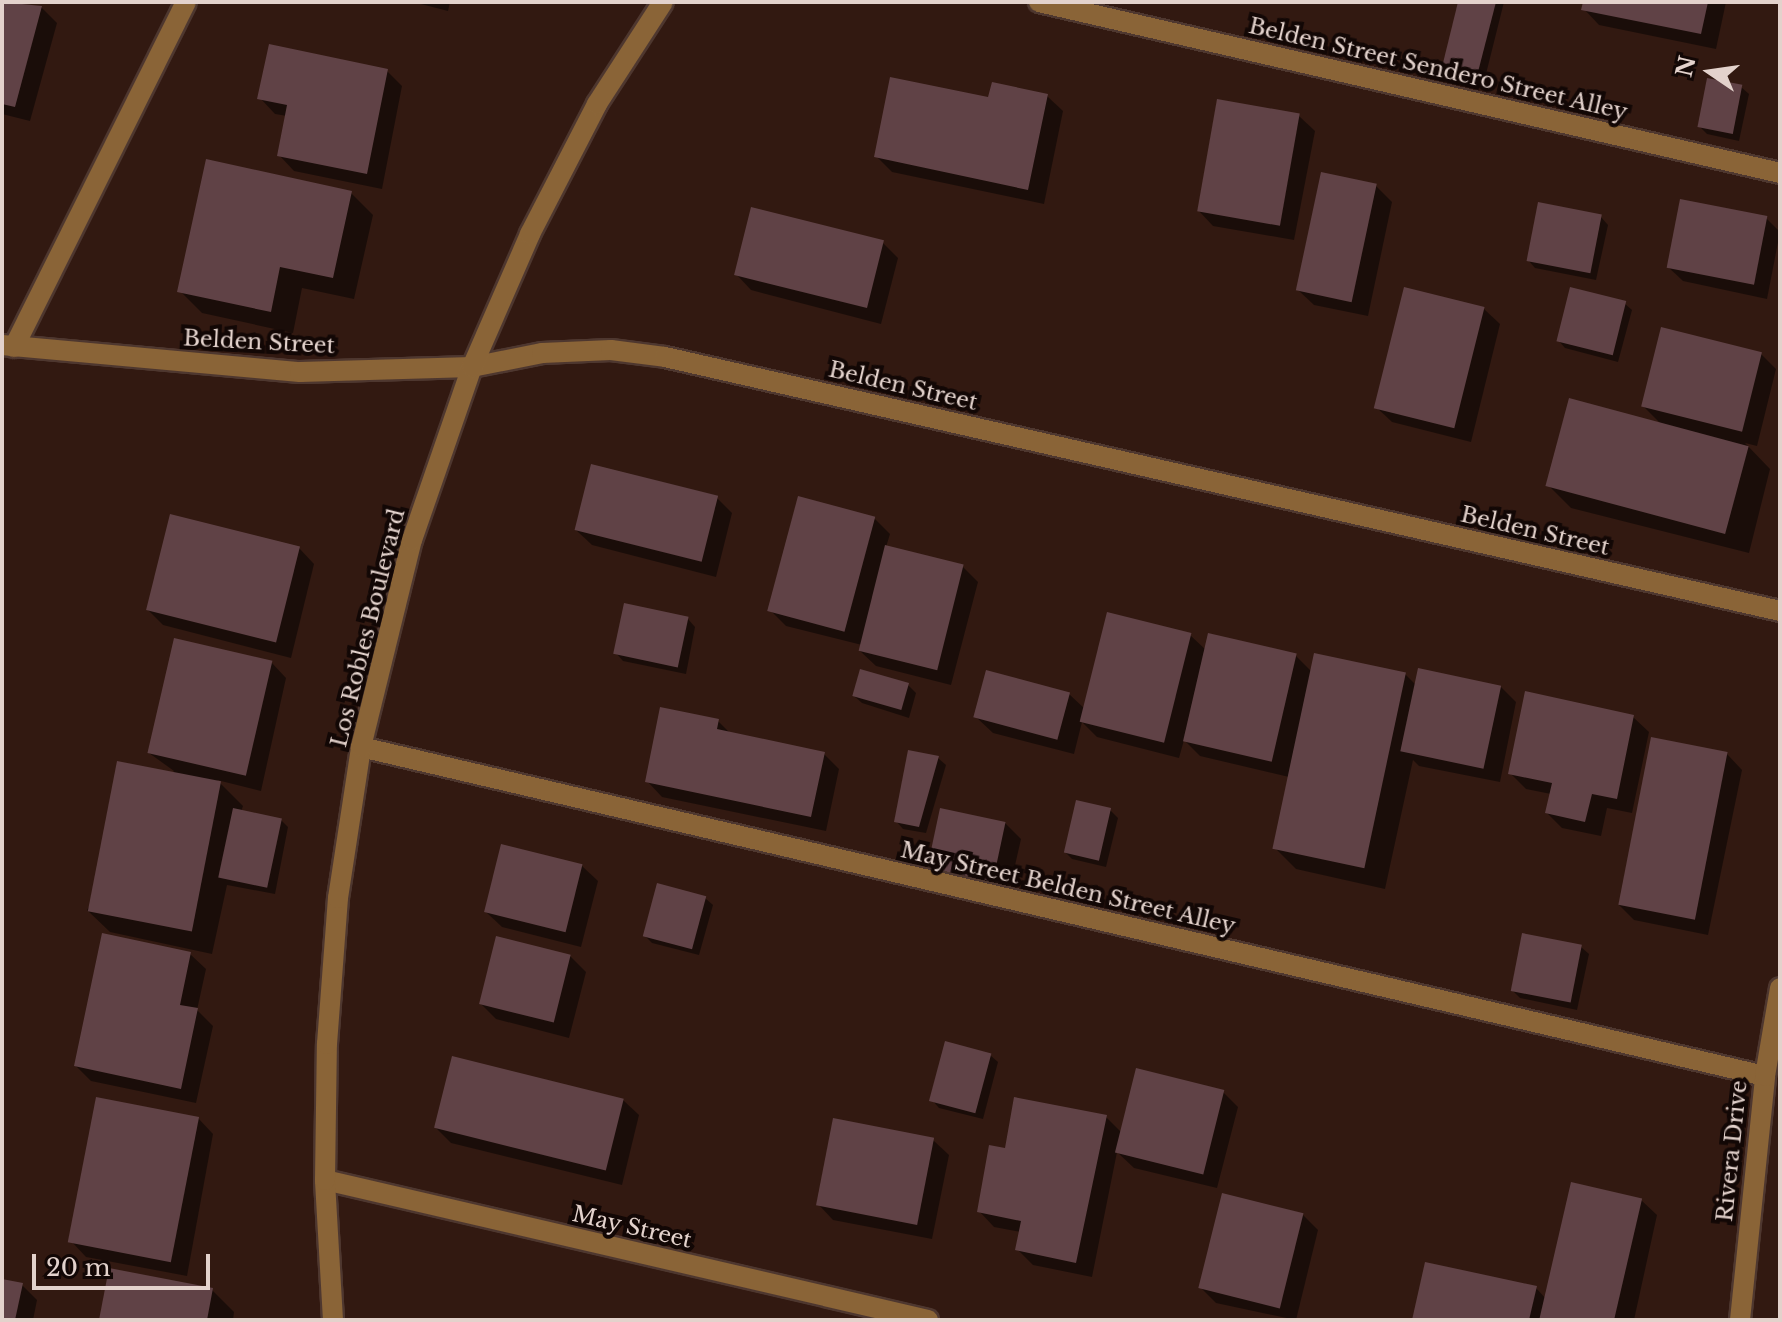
<!DOCTYPE html>
<html>
<head>
<meta charset="utf-8">
<style>
	body { margin:0 }
	#map { position:relative; width:1782px; height:1322px; overflow:hidden; background:#321911; font-family:"Libre Baskerville",serif }
	div>[style] { position:absolute }
	[style*='--x'] { left:calc(var(--x)*1px); top:calc(var(--y)*1px); width:calc(var(--w)*1px); rotate:calc(var(--a)*1deg) }
	.shadow>* { inset:0; background:#0007 }
	.building>* { inset:0; background:#604246; transform-origin:0 0 }
	.roads { filter:drop-shadow(2px 0 #4e372f) drop-shadow(-2px 0 #4e372f) drop-shadow(0 2px #4e372f) drop-shadow(0 -2px #4e372f) }
	.minor>* { height:20px; margin:-10px; padding:0 10px; transform-origin:10px; border-radius:10px; background:#8a6437 }
	span { translate:-50% -50%; white-space:nowrap; text-align:center; line-height:1.15; -webkit-text-stroke:8px #120705; paint-order:stroke }
	.street-label { font-size:22px; color:#e3d2cc }
	.frame { position:absolute; inset:0; border:4px solid #e3d2cc; pointer-events:none }
	.north { position:absolute; left:1670px; top:32px; width:80px; height:80px; -webkit-text-stroke:6px #120705; paint-order:stroke; rotate:283deg; font-size:22px; font-weight:700; line-height:32px; text-align:center; color:#e3d2cc }
	.north::after { content:''; display:block; margin:auto; width:28px; height:36px; background:#e3d2cc; clip-path:polygon(50% 0,100% 100%,50% 72%,0 100%) }
	.scale { position:absolute; left:32px; top:1254px; width:178px; height:36px; box-sizing:border-box; border:4px solid #e3d2cc; border-top:0; padding-left:10px; font-size:24px; line-height:28px; white-space:nowrap; color:#e3d2cc; -webkit-text-stroke:6px #120705; paint-order:stroke }
</style>
</head>
<body>
<div id="map">
	<div class="shadow">
		<i style="clip-path:polygon(2px 2px,41px 7px,57px 23px,30px 121px,2px 114px)"></i>
		<i style="clip-path:polygon(413px 2px,450px 2px,448px 11px)"></i>
		<i style="clip-path:polygon(1460px 2px,1504px 2px,1485px 78px,1452px 70px,1445px 62px)"></i>
		<i style="clip-path:polygon(1585px 2px,1726px 2px,1716px 49px,1599px 25px,1584px 9px)"></i>
		<i style="clip-path:polygon(387px 71px,402px 86px,382px 189px,294px 171px,279px 155px,287px 116px,275px 114px,260px 98px)"></i>
		<i style="clip-path:polygon(1741px 87px,1749px 94px,1739px 141px,1707px 134px,1699px 126px)"></i>
		<i style="clip-path:polygon(1047px 96px,1063px 111px,1044px 204px,892px 172px,876px 156px,990px 99px)"></i>
		<i style="clip-path:polygon(1299px 116px,1315px 131px,1294px 240px,1213px 226px,1198px 210px)"></i>
		<i style="clip-path:polygon(1376px 186px,1392px 202px,1368px 316px,1314px 305px,1298px 290px)"></i>
		<i style="clip-path:polygon(351px 193px,373px 215px,354px 299px,302px 288px,293px 333px,202px 313px,180px 291px)"></i>
		<i style="clip-path:polygon(1601px 217px,1608px 225px,1596px 280px,1535px 268px,1528px 260px)"></i>
		<i style="clip-path:polygon(1766px 218px,1780px 232px,1767px 299px,1683px 281px,1667px 266px)"></i>
		<i style="clip-path:polygon(883px 243px,898px 258px,881px 324px,751px 290px,736px 274px)"></i>
		<i style="clip-path:polygon(1624px 303px,1632px 310px,1618px 362px,1565px 348px,1558px 340px)"></i>
		<i style="clip-path:polygon(1484px 309px,1500px 324px,1471px 442px,1392px 422px,1376px 407px)"></i>
		<i style="clip-path:polygon(1761px 354px,1776px 369px,1757px 446px,1745px 443px,1770px 469px,1749px 553px,1571px 508px,1549px 486px,1661px 424px,1644px 407px)"></i>
		<i style="clip-path:polygon(717px 498px,732px 513px,716px 577px,592px 545px,576px 530px)"></i>
		<i style="clip-path:polygon(874px 518px,890px 534px,886px 547px,962px 566px,978px 582px,951px 685px,876px 666px,860px 651px,862px 645px,786px 626px,770px 610px)"></i>
		<i style="clip-path:polygon(299px 548px,314px 564px,291px 658px,163px 625px,148px 610px)"></i>
		<i style="clip-path:polygon(688px 619px,695px 627px,686px 674px,623px 661px,616px 653px)"></i>
		<i style="clip-path:polygon(1190px 635px,1206px 650px,1296px 656px,1312px 672px,1405px 674px,1417px 686px,1501px 687px,1516px 702px,1500px 782px,1419px 766px,1413px 760px,1385px 889px,1296px 869px,1274px 847px,1289px 777px,1200px 756px,1184px 740px,1179px 758px,1097px 737px,1082px 722px,1074px 754px,993px 733px,977px 718px,1069px 694px,1085px 709px)"></i>
		<i style="clip-path:polygon(271px 662px,286px 678px,261px 791px,217px 780px,243px 806px,241px 812px,281px 820px,288px 827px,275px 894px,227px 885px,212px 954px,110px 932px,87px 910px,174px 771px,149px 753px)"></i>
		<i style="clip-path:polygon(908px 685px,916px 693px,909px 718px,862px 703px,854px 696px)"></i>
		<i style="clip-path:polygon(1633px 717px,1649px 732px,1632px 813px,1607px 808px,1601px 836px,1562px 828px,1547px 813px,1551px 794px,1526px 789px,1510px 773px)"></i>
		<i style="clip-path:polygon(718px 721px,731px 734px,824px 754px,839px 769px,826px 831px,662px 797px,647px 781px)"></i>
		<i style="clip-path:polygon(1727px 754px,1742px 770px,1708px 935px,1634px 920px,1619px 905px)"></i>
		<i style="clip-path:polygon(938px 758px,946px 765px,926px 833px,903px 829px,896px 821px)"></i>
		<i style="clip-path:polygon(1110px 810px,1118px 818px,1106px 867px,1072px 859px,1064px 851px)"></i>
		<i style="clip-path:polygon(1005px 823px,1021px 839px,1008px 896px,945px 883px,930px 867px)"></i>
		<i style="clip-path:polygon(582px 866px,598px 881px,581px 947px,502px 927px,486px 912px)"></i>
		<i style="clip-path:polygon(705px 898px,713px 905px,699px 955px,652px 943px,645px 936px)"></i>
		<i style="clip-path:polygon(1581px 947px,1589px 954px,1577px 1010px,1520px 998px,1513px 991px)"></i>
		<i style="clip-path:polygon(190px 954px,206px 969px,197px 1010px,213px 1026px,196px 1103px,91px 1081px,76px 1066px)"></i>
		<i style="clip-path:polygon(570px 956px,586px 972px,569px 1038px,496px 1019px,480px 1003px)"></i>
		<i style="clip-path:polygon(990px 1055px,998px 1062px,983px 1119px,939px 1108px,932px 1100px)"></i>
		<i style="clip-path:polygon(1223px 1092px,1238px 1107px,1217px 1188px,1134px 1168px,1117px 1152px,1092px 1277px,1033px 1265px,1018px 1250px,1021px 1232px,994px 1227px,979px 1211px,1006px 1150px,1106px 1117px,1123px 1134px)"></i>
		<i style="clip-path:polygon(623px 1100px,639px 1115px,622px 1185px,451px 1143px,435px 1127px)"></i>
		<i style="clip-path:polygon(198px 1118px,213px 1134px,187px 1276px,86px 1257px,71px 1241px)"></i>
		<i style="clip-path:polygon(933px 1140px,949px 1155px,932px 1239px,833px 1220px,818px 1204px)"></i>
		<i style="clip-path:polygon(1641px 1200px,1657px 1215px,1634px 1320px,1414px 1320px,1536px 1288px,1548px 1301px)"></i>
		<i style="clip-path:polygon(1303px 1215px,1318px 1230px,1296px 1320px,1216px 1303px,1200px 1287px)"></i>
		<i style="clip-path:polygon(2px 1281px,22px 1285px,37px 1300px,33px 1320px,2px 1320px)"></i>
		<i style="clip-path:polygon(212px 1290px,234px 1312px,233px 1320px,101px 1320px)"></i>
	</div>
	<div class="building">
		<i style="clip-path:polygon(2px 2px,42px 6px,15px 107px,2px 104px)"></i>
		<i style="clip-path:polygon(1458px 2px,1496px 2px,1478px 72px,1443px 63px)"></i>
		<i style="clip-path:polygon(1583px 2px,1708px 2px,1701px 34px,1581px 10px)"></i>
		<i style="clip-path:polygon(269px 44px,388px 69px,367px 174px,277px 156px,287px 105px,257px 99px)"></i>
		<i style="clip-path:polygon(890px 77px,988px 97px,992px 82px,1048px 94px,1028px 190px,874px 157px)"></i>
		<i style="left:1707px;top:78px;width:36px;height:50px;rotate:11deg"></i>
		<i style="left:1217px;top:99px;width:84px;height:114px;rotate:10deg"></i>
		<i style="clip-path:polygon(206px 159px,352px 191px,333px 278px,280px 267px,271px 312px,177px 292px)"></i>
		<i style="left:1321px;top:172px;width:57px;height:121px;rotate:12deg"></i>
		<i style="left:1680px;top:199px;width:89px;height:70px;rotate:11deg"></i>
		<i style="left:1538px;top:202px;width:65px;height:60px;rotate:11deg"></i>
		<i style="left:751px;top:207px;width:137px;height:70px;rotate:14deg"></i>
		<i style="left:1404px;top:287px;width:83px;height:125px;rotate:14deg"></i>
		<i style="left:1570px;top:287px;width:58px;height:56px;rotate:14deg"></i>
		<i style="left:1661px;top:327px;width:104px;height:82px;rotate:14deg"></i>
		<i style="left:1569px;top:398px;width:186px;height:91px;rotate:15deg"></i>
		<i style="left:591px;top:464px;width:131px;height:68px;rotate:14deg"></i>
		<i style="left:798px;top:496px;width:80px;height:119px;rotate:15deg"></i>
		<i style="left:170px;top:514px;width:134px;height:99px;rotate:14deg"></i>
		<i style="left:885px;top:545px;width:81px;height:109px;rotate:14deg"></i>
		<i style="left:624px;top:603px;width:66px;height:52px;rotate:12deg"></i>
		<i style="left:1107px;top:612px;width:87px;height:113px;rotate:14deg"></i>
		<i style="left:1208px;top:633px;width:91px;height:111px;rotate:13deg"></i>
		<i style="left:174px;top:638px;width:101px;height:118px;rotate:13deg"></i>
		<i style="left:1314px;top:653px;width:94px;height:200px;rotate:12deg"></i>
		<i style="left:1418px;top:668px;width:85px;height:85px;rotate:12deg"></i>
		<i style="left:860px;top:669px;width:51px;height:28px;rotate:16deg"></i>
		<i style="left:986px;top:670px;width:87px;height:49px;rotate:15deg"></i>
		<i style="clip-path:polygon(1525px 691px,1634px 715px,1617px 799px,1592px 794px,1585px 822px,1545px 813px,1552px 783px,1508px 774px)"></i>
		<i style="clip-path:polygon(660px 707px,719px 719px,717px 729px,825px 752px,811px 817px,645px 782px)"></i>
		<i style="left:1651px;top:737px;width:78px;height:171px;rotate:11deg"></i>
		<i style="clip-path:polygon(908px 750px,939px 756px,919px 827px,894px 822px)"></i>
		<i style="left:117px;top:761px;width:106px;height:153px;rotate:11deg"></i>
		<i style="left:1076px;top:800px;width:36px;height:54px;rotate:13deg"></i>
		<i style="left:233px;top:808px;width:50px;height:71px;rotate:12deg"></i>
		<i style="left:940px;top:808px;width:67px;height:61px;rotate:12deg"></i>
		<i style="left:501px;top:844px;width:84px;height:70px;rotate:14deg"></i>
		<i style="left:657px;top:883px;width:51px;height:55px;rotate:15deg"></i>
		<i style="clip-path:polygon(102px 933px,191px 952px,180px 1005px,198px 1008px,181px 1089px,74px 1066px)"></i>
		<i style="left:1522px;top:933px;width:61px;height:59px;rotate:11deg"></i>
		<i style="left:496px;top:936px;width:77px;height:70px;rotate:14deg"></i>
		<i style="left:945px;top:1041px;width:48px;height:62px;rotate:15deg"></i>
		<i style="left:452px;top:1056px;width:177px;height:74px;rotate:14deg"></i>
		<i style="left:1136px;top:1068px;width:91px;height:87px;rotate:14deg"></i>
		<i style="left:96px;top:1097px;width:105px;height:148px;rotate:11deg"></i>
		<i style="clip-path:polygon(1014px 1097px,1107px 1115px,1076px 1263px,1015px 1250px,1021px 1221px,977px 1212px,989px 1145px,1005px 1148px)"></i>
		<i style="left:833px;top:1118px;width:103px;height:89px;rotate:11deg"></i>
		<i style="left:1571px;top:1182px;width:73px;height:141px;rotate:13deg"></i>
		<i style="left:1222px;top:1193px;width:84px;height:98px;rotate:14deg"></i>
		<i style="clip-path:polygon(1425px 1262px,1537px 1286px,1529px 1320px,1412px 1320px)"></i>
		<i style="clip-path:polygon(109px 1268px,213px 1288px,207px 1320px,99px 1320px)"></i>
		<i style="clip-path:polygon(2px 1279px,23px 1283px,15px 1320px,2px 1320px)"></i>
	</div>
	<div class="roads">
		<div class="minor">
			<i style="--x:1039;--y:2;--w:760;--a:12.99"></i>
			<i style="--x:2;--y:345;--w:299;--a:5.2"></i>
			<i style="--x:300;--y:372;--w:172;--a:-1.7"></i>
			<i style="--x:472;--y:367;--w:71;--a:-11.3"></i>
			<i style="--x:542;--y:353;--w:69;--a:-2.5"></i>
			<i style="--x:611;--y:350;--w:54;--a:7.4"></i>
			<i style="--x:665;--y:357;--w:1144;--a:12.83"></i>
			<i style="--x:14;--y:347;--w:385;--a:-63.5"></i>
			<i style="--x:361;--y:747;--w:1442;--a:13.19"></i>
			<i style="--x:325;--y:1180;--w:619;--a:13.07"></i>
			<i style="--x:333;--y:1320;--w:140;--a:-93.3"></i>
			<i style="--x:325;--y:1180;--w:136;--a:-89.2"></i>
			<i style="--x:327;--y:1044;--w:146;--a:-85.7"></i>
			<i style="--x:338;--y:898;--w:153;--a:-81.3"></i>
			<i style="--x:361;--y:747;--w:213;--a:-76.2"></i>
			<i style="--x:412;--y:540;--w:183;--a:-70.9"></i>
			<i style="--x:472;--y:367;--w:145;--a:-66.4"></i>
			<i style="--x:530;--y:234;--w:146;--a:-62.7"></i>
			<i style="--x:597;--y:104;--w:121;--a:-57.1"></i>
			<i style="--x:1740;--y:1320;--w:245;--a:-84.1"></i>
			<i style="--x:1765;--y:1076;--w:89;--a:-80.3"></i>
		</div>
	</div>
	<div class="street-label">
		<span style="left:1438px;top:69px;rotate:13deg">Belden Street Sendero Street Alley</span>
		<span style="left:259px;top:342px;rotate:3deg">Belden Street</span>
		<span style="left:903px;top:386px;rotate:13deg">Belden Street</span>
		<span style="left:1535px;top:531px;rotate:13deg">Belden Street</span>
		<span style="left:368px;top:628px;rotate:-76deg">Los Robles Boulevard</span>
		<span style="left:1068px;top:888px;rotate:13deg">May Street Belden Street Alley</span>
		<span style="left:1732px;top:1151px;rotate:-84deg">Rivera Drive</span>
		<span style="left:632px;top:1227px;rotate:13deg">May Street</span>
	</div>
	<div class="frame"></div>
	<div class="north">N</div>
	<div class="scale">20 m</div>
</div>
</body>
</html>
